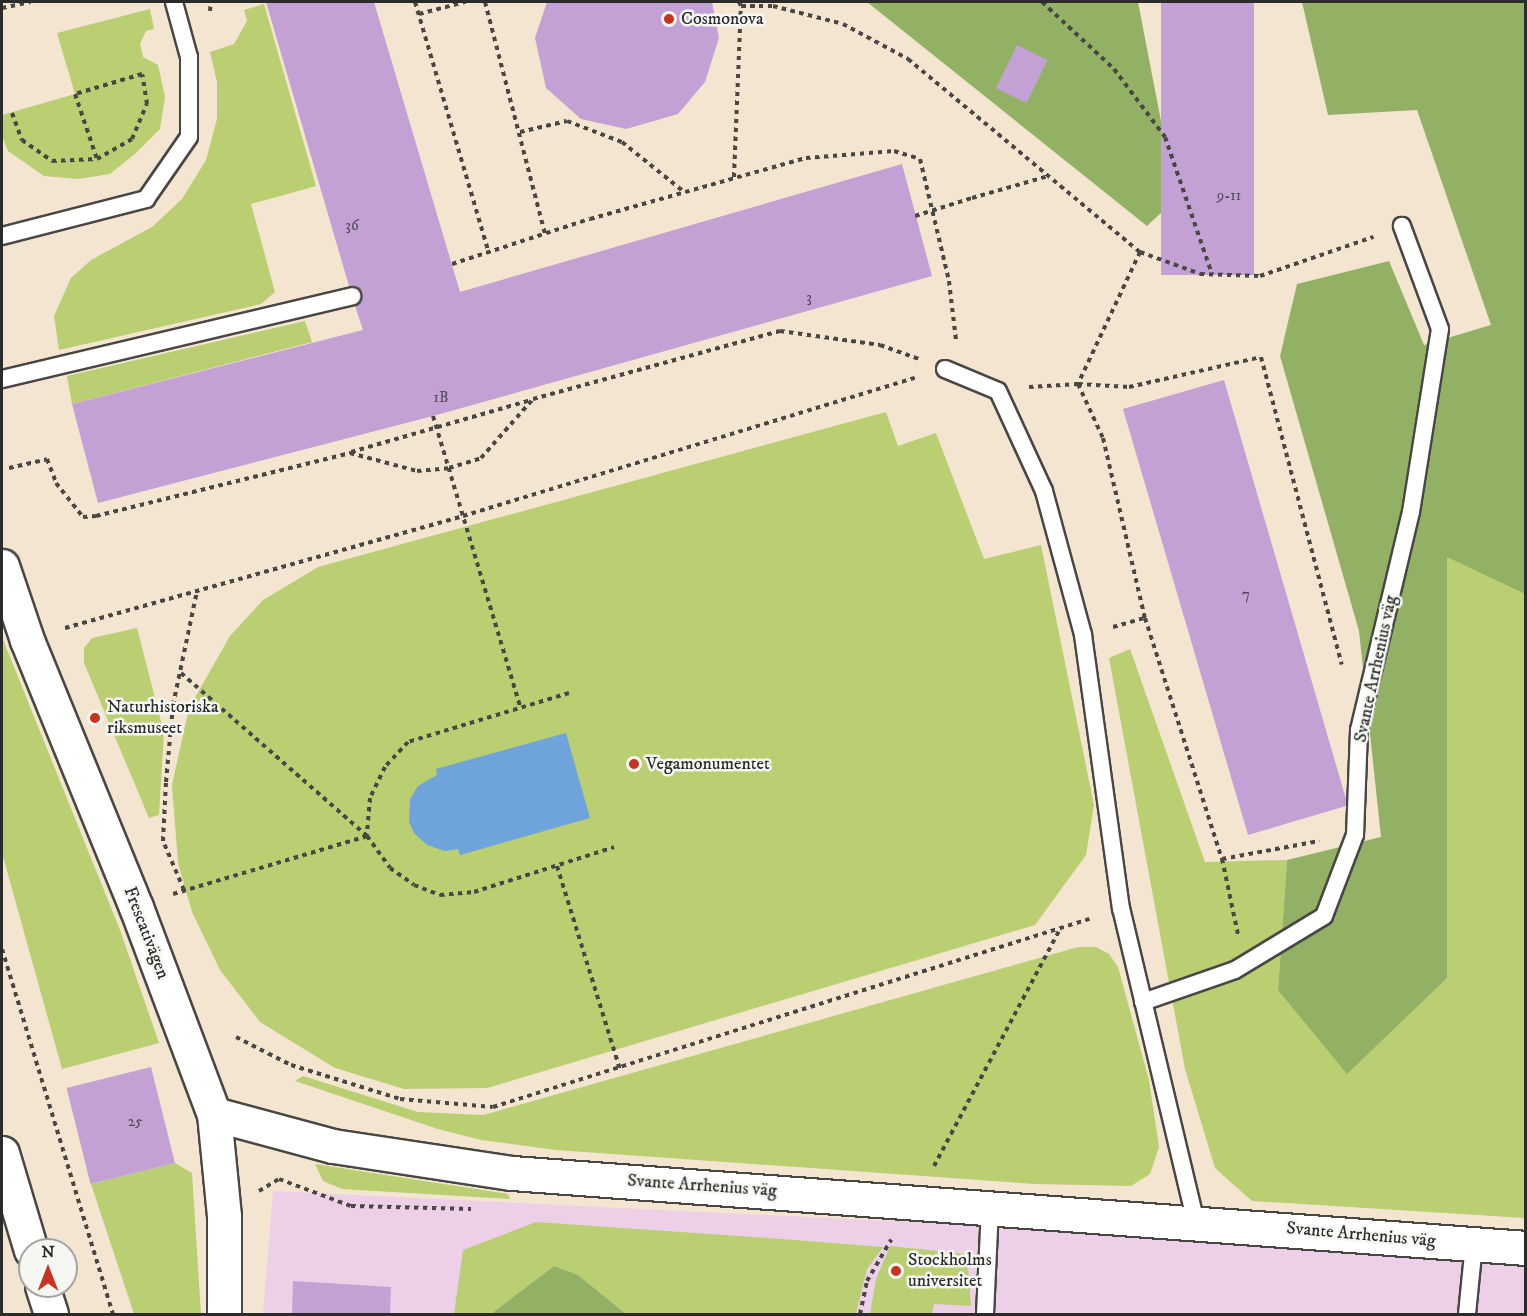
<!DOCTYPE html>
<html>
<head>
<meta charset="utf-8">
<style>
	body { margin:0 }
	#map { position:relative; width:1527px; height:1316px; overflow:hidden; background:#f4e5d0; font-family:"IM FELL DW Pica",serif }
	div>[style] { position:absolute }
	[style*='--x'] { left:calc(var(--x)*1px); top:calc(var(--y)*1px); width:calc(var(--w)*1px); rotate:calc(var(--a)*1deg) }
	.built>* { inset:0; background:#edd0e8 }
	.green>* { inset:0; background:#bace72 }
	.forest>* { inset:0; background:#93b164 }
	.water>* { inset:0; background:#6ea3db }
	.building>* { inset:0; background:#c3a1d4; transform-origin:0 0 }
	.path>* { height:4px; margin-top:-2px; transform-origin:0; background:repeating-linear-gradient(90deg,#494744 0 4.5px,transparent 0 9px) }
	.roads { filter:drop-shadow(2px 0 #494744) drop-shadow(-2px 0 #494744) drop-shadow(0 2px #494744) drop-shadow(0 -2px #494744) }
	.service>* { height:16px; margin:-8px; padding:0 8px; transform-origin:8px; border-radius:8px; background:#fff }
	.minor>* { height:33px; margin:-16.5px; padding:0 16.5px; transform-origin:16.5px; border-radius:16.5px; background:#fff }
	.tertiary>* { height:33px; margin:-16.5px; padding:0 16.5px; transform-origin:16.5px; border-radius:16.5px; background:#fff }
	.primary>* { height:33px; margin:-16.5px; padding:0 16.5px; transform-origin:16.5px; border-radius:16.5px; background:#fff }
	.path-bridge>* { height:4px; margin-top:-2px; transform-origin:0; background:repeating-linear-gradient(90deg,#494744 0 4.5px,transparent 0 9px) }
	.dots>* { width:16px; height:16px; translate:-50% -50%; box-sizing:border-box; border:3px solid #f6f6f2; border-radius:50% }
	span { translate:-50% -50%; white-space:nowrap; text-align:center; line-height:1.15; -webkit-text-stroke:5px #f6f6f2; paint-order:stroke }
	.number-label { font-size:15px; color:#514855 }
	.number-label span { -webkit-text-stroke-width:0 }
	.poi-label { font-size:18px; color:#2b2b2b }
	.left { translate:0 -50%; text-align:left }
	.street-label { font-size:18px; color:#2b2b2b }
	.frame { position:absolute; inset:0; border:3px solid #2b2b2b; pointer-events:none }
	.north { position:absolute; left:18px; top:1238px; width:60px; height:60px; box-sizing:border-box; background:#f6f6f2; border:2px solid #a5a5a2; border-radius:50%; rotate:0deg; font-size:16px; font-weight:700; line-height:24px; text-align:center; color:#2b2b2b }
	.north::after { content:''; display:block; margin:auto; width:21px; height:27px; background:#c8321e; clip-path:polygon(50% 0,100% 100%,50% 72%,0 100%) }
</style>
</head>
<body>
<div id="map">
	<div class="built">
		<i style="clip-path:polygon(273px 1191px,1525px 1252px,1525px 1314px,263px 1314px)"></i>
	</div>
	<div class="green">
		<i style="clip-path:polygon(264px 4px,316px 186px,251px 204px,275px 292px,261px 304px,59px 350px,54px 316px,71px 278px,91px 260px,152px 227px,182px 199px,206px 160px,217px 119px,217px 82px,210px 52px,234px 44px,247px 21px,244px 10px)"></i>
		<i style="clip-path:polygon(150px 9px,154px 29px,146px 31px,140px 44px,143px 57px,158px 65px,165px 97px,160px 129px,136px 153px,110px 174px,78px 179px,44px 176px,8px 151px,2px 136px,2px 115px,75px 94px,57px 33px)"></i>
		<i style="clip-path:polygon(305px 321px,312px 342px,72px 404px,67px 376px)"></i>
		<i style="clip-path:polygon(886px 412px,898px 446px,936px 433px,984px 559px,1041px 545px,1094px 805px,1086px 855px,1035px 925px,487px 1088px,404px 1089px,335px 1068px,260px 1022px,220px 970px,192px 912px,178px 863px,172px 785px,189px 708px,230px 636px,263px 600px,318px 567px)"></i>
		<i style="clip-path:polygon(1447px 556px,1525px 594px,1525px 1218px,1252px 1201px,1215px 1168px,1185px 1069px,1109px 658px,1130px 649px,1205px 862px,1287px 860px,1278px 990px,1447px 978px)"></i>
		<i style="clip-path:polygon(137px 628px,164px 733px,159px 815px,149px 818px,84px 663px,84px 648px,92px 638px)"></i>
		<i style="clip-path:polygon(2px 637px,120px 930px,159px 1043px,62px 1069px,2px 853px)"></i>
		<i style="clip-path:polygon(1078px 947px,1096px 947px,1109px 954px,1118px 967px,1149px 1080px,1159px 1147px,1150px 1174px,1131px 1186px,1035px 1184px,556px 1150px,481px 1140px,438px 1129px,295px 1081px,303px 1076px,418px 1112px,483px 1115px)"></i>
		<i style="clip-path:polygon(175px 1163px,192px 1173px,201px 1314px,134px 1314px,91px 1184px)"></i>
		<i style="clip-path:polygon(315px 1164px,508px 1194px,510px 1199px,342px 1189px,323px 1181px)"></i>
		<i style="clip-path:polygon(536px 1222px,769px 1238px,883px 1247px,867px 1269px,856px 1314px,626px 1314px,578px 1275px,554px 1266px,491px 1314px,454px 1314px,463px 1250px)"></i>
		<i style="clip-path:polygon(890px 1246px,967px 1254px,971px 1306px,934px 1304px,932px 1314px,870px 1314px,876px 1279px)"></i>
	</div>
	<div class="forest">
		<i style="clip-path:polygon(867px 2px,1138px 2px,1176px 199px,1147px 226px)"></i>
		<i style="clip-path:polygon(1302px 2px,1525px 2px,1525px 594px,1447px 557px,1447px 978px,1347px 1074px,1278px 990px,1287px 860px,1381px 837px,1359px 631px,1280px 356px,1297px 284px,1389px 261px,1424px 345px,1491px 325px,1417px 110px,1328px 115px)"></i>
		<i style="clip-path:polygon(554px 1266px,578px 1275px,626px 1314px,491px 1314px)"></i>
	</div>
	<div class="water">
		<i style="clip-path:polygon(566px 733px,590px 818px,460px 855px,458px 849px,445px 851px,427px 845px,414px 833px,409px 822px,410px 799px,418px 786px,437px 775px,436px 769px)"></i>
	</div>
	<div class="building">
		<i style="clip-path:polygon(266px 2px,374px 2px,460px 292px,902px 164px,932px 276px,433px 416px,98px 503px,72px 404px,363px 330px,355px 306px,362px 293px,349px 286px)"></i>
		<i style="clip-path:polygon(547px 2px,712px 2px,719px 38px,705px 82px,678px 114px,626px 129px,581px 119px,546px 88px,535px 38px)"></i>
		<i style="left:1161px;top:2px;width:93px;height:273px"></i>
		<i style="left:1017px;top:45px;width:34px;height:48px;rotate:26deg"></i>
		<i style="clip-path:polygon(1224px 380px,1346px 799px,1346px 806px,1248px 835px,1123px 409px)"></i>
		<i style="left:151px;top:1067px;width:99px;height:87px;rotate:76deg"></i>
		<i style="clip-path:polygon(293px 1281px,391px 1287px,390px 1314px,292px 1314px)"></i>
	</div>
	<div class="path">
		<i style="--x:415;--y:2;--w:262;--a:73.6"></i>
		<i style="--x:485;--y:2;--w:240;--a:75.5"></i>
		<i style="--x:739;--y:2;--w:4;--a:63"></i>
		<i style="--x:741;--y:6;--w:32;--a:0"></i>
		<i style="--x:773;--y:6;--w:72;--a:14.4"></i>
		<i style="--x:843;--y:24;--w:74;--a:28.3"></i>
		<i style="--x:908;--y:59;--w:302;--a:39.8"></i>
		<i style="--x:1140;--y:252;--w:64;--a:20.1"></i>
		<i style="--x:1200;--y:274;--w:60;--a:1.9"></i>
		<i style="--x:1260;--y:276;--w:120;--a:-19"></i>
		<i style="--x:1042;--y:2;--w:98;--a:42.9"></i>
		<i style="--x:1114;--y:69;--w:85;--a:53.1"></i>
		<i style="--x:1165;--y:137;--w:145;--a:71.1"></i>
		<i style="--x:2;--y:8;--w:29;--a:-12"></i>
		<i style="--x:210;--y:11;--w:9;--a:-84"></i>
		<i style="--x:419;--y:14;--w:48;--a:-14.6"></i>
		<i style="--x:12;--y:113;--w:29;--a:70"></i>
		<i style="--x:22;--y:140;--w:37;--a:35"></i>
		<i style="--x:52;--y:161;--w:45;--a:-2.5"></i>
		<i style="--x:97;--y:159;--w:40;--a:-29.7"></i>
		<i style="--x:132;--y:139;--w:38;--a:-67"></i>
		<i style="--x:147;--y:104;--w:30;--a:-99"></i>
		<i style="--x:142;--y:74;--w:70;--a:163.4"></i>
		<i style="--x:75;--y:94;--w:69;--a:71.3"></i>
		<i style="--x:520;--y:132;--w:48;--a:-13.2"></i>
		<i style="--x:567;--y:121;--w:59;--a:20.9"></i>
		<i style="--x:622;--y:142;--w:78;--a:38.8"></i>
		<i style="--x:734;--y:177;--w:171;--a:-87.7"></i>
		<i style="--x:972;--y:198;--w:79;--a:-16.1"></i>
		<i style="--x:1140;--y:252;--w:146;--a:115.2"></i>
		<i style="--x:1078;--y:384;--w:51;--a:3.4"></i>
		<i style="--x:1129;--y:387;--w:135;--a:-12.8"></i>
		<i style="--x:1261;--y:357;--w:318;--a:75.3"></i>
		<i style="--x:452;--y:264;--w:145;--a:-18.1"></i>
		<i style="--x:590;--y:219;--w:224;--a:-15.8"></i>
		<i style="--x:806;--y:158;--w:88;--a:-4.5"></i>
		<i style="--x:894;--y:151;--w:27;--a:17"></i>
		<i style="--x:920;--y:159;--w:125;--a:76.6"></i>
		<i style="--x:949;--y:281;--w:60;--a:83.3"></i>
		<i style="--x:1029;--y:387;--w:49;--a:-3.5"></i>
		<i style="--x:1078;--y:384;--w:60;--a:65.2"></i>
		<i style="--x:1103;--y:438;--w:185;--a:76.9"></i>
		<i style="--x:1145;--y:618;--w:253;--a:72.3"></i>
		<i style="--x:1222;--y:859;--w:77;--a:78"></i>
		<i style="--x:433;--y:416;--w:303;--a:73.3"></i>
		<i style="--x:351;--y:452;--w:187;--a:-16.1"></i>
		<i style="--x:9;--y:468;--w:39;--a:-13"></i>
		<i style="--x:47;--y:459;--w:26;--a:69"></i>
		<i style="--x:56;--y:483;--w:43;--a:51.5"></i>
		<i style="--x:83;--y:517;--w:13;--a:-4"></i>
		<i style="--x:96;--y:516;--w:262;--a:-13.9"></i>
		<i style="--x:350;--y:453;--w:69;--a:15"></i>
		<i style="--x:417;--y:471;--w:32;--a:-5"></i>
		<i style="--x:449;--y:468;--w:34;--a:-17"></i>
		<i style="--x:481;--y:458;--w:79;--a:-48.6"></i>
		<i style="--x:533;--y:399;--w:256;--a:-15.4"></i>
		<i style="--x:780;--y:331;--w:101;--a:8"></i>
		<i style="--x:880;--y:345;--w:41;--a:19.7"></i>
		<i style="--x:1113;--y:627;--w:33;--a:-16"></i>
		<i style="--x:65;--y:628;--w:413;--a:-15.7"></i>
		<i style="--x:463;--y:516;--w:473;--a:-17"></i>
		<i style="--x:181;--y:673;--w:247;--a:41.2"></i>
		<i style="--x:569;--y:693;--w:168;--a:163.1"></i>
		<i style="--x:408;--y:742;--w:34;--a:133"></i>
		<i style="--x:385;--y:767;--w:34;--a:116"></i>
		<i style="--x:370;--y:798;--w:38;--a:95"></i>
		<i style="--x:367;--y:836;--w:39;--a:54"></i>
		<i style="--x:390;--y:868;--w:29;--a:35"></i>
		<i style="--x:414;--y:885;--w:28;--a:21"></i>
		<i style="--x:440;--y:895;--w:34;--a:-5"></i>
		<i style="--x:474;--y:892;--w:147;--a:-17.8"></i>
		<i style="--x:1222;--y:859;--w:99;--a:-10.5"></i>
		<i style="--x:557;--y:866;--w:214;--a:72.8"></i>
		<i style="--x:184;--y:890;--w:53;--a:-113.2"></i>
		<i style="--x:163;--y:841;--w:59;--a:-87.1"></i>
		<i style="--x:166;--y:782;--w:77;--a:-84.8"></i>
		<i style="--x:173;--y:705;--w:116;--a:-78.1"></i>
		<i style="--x:173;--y:894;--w:202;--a:-16.6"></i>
		<i style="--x:2;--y:949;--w:382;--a:73.1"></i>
		<i style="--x:236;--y:1037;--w:62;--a:27"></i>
		<i style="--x:291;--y:1065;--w:114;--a:17.3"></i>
		<i style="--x:400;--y:1099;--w:93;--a:4.9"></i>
		<i style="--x:493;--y:1107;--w:628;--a:-17.51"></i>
		<i style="--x:934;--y:1166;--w:268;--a:-62"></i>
		<i style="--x:259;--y:1191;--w:23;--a:-31"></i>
		<i style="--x:279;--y:1179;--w:77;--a:20.6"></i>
		<i style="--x:351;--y:1206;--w:120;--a:1.4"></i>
		<i style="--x:860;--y:1314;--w:34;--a:-78"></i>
		<i style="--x:867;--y:1281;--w:48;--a:-59.7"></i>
	</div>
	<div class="roads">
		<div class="service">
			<i style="--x:2;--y:236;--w:149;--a:-14.4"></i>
			<i style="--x:146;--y:199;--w:75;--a:-55.3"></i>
			<i style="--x:189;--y:137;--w:80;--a:-90"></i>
			<i style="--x:189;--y:57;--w:57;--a:-105.3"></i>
			<i style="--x:945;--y:369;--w:57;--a:22.5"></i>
			<i style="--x:998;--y:391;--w:110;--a:65.3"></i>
			<i style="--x:1044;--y:491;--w:149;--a:74.8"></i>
			<i style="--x:1083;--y:635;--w:276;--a:82.1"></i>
			<i style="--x:1121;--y:908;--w:323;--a:76.6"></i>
			<i style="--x:2;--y:379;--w:360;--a:-13.3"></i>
			<i style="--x:1143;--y:1002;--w:97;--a:-19.2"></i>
			<i style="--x:1235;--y:970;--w:104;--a:-31.2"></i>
			<i style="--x:1324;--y:916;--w:87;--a:-69.1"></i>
			<i style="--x:1355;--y:835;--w:105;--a:-87.8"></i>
			<i style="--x:1359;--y:730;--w:224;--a:-76.6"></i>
			<i style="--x:1411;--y:512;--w:185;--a:-81"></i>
			<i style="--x:1440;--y:329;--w:110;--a:-110.3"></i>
			<i style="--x:985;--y:1314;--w:106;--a:-87.3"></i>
			<i style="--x:1467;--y:1314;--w:70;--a:-84.3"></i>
		</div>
		<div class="minor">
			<i style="--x:214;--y:1114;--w:123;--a:15.1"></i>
			<i style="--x:333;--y:1146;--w:181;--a:8.6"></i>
			<i style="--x:512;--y:1173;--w:1017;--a:4.23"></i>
		</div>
		<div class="tertiary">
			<i style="--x:2;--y:566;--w:78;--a:71.3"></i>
			<i style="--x:27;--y:640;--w:288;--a:67.8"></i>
			<i style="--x:136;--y:907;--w:221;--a:69.4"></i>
			<i style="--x:214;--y:1114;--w:102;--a:84.4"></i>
			<i style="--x:224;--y:1216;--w:98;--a:90"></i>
		</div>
		<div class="primary">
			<i style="--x:2;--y:1153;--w:101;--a:73.4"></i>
			<i style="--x:42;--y:1286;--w:29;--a:72"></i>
		</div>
	</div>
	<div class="path-bridge">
		<i style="--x:915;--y:216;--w:60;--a:-17.5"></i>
	</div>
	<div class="dots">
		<i style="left:669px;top:19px;background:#c8321e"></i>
		<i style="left:95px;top:718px;background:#c8321e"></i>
		<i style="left:634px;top:764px;background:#c8321e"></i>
		<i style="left:896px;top:1271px;background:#c8321e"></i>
	</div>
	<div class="number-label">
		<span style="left:1229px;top:196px">9-11</span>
		<span style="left:352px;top:226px">36</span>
		<span style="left:809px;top:298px">3</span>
		<span style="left:441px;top:398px">1B</span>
		<span style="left:1246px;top:595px">7</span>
		<span style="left:135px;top:1122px">25</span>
	</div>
	<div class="poi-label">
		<span class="left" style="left:681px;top:19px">Cosmonova</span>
		<span class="left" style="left:107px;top:718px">Naturhistoriska<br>riksmuseet</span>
		<span class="left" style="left:646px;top:764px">Vegamonumentet</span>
		<span class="left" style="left:908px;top:1271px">Stockholms<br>universitet</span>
	</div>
	<div class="street-label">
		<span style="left:1376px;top:669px;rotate:-78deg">Svante Arrhenius väg</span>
		<span style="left:146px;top:933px;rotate:69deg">Frescativägen</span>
		<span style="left:702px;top:1186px;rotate:4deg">Svante Arrhenius väg</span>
		<span style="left:1361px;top:1235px;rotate:5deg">Svante Arrhenius väg</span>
	</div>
	<div class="frame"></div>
	<div class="north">N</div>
</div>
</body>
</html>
